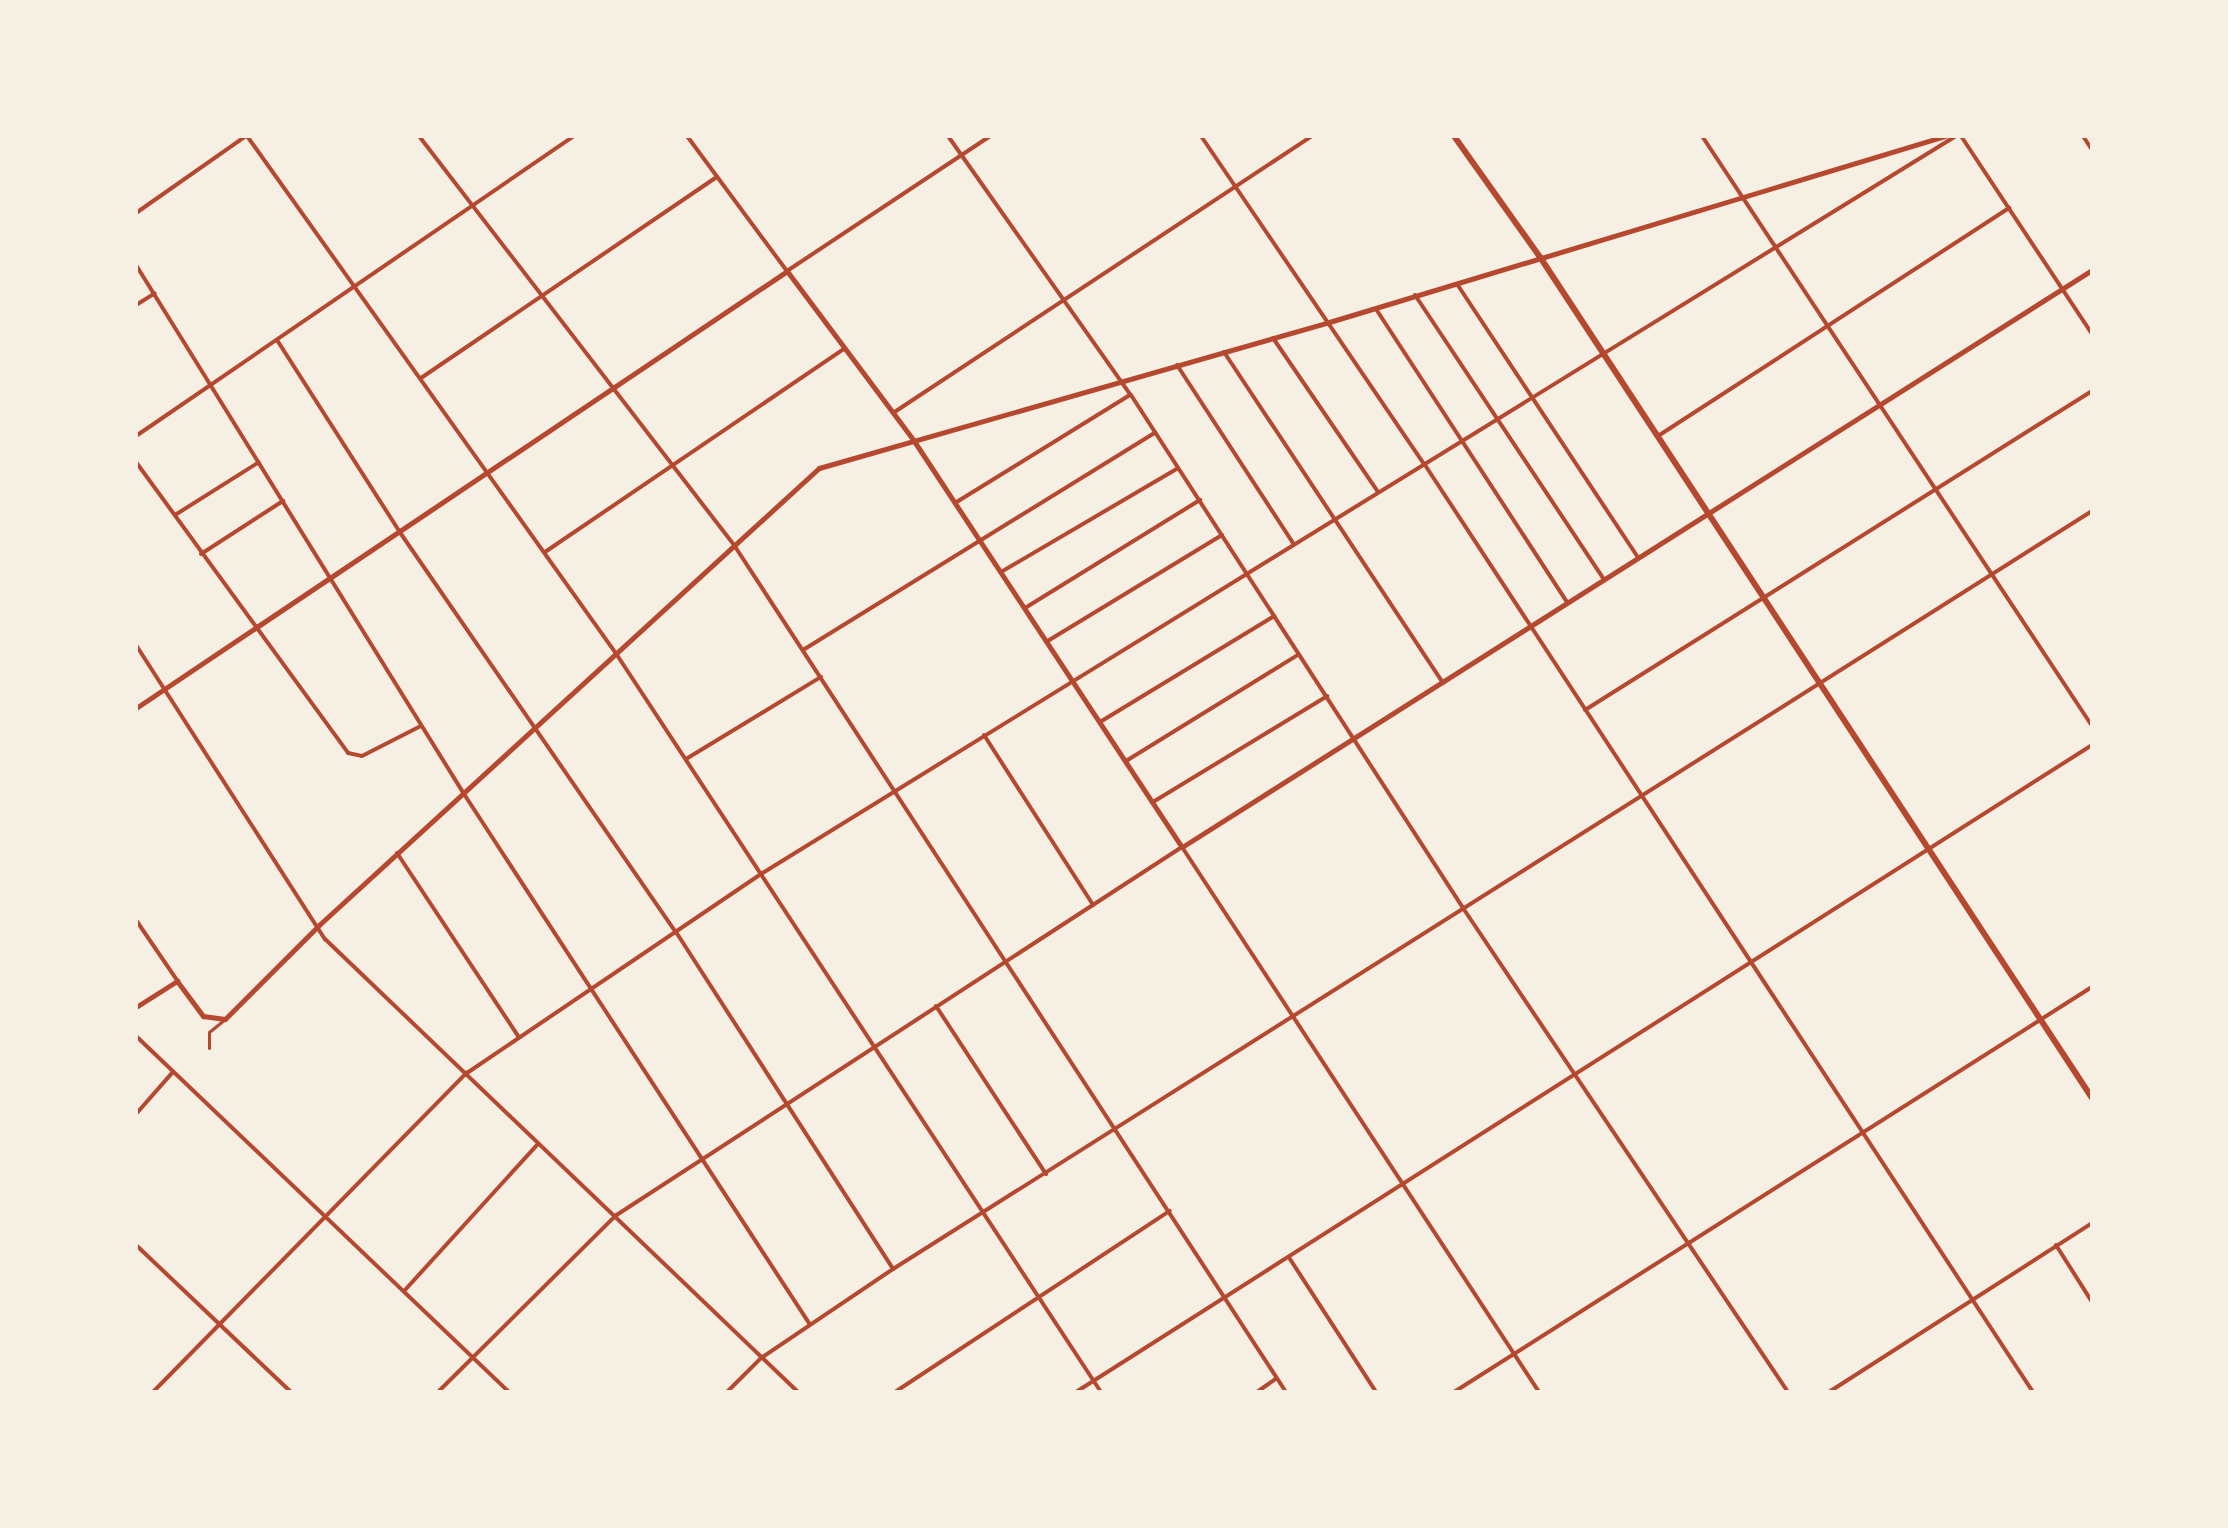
<!DOCTYPE html>
<html>
<head>
<meta charset="utf-8">
<style>
	body { margin:0 }
	#map { position:relative; width:2228px; height:1528px; overflow:hidden; background:#f6efe4; font-family:"Open Sans",sans-serif }
	div>[style] { position:absolute }
	[style*='--x'] { left:calc(var(--x)*1px); top:calc(var(--y)*1px); width:calc(var(--w)*1px); rotate:calc(var(--a)*1deg) }
	.pedestrian>* { height:3px; margin:-1.5px; padding:0 1.5px; transform-origin:1.5px; border-radius:1.5px; background:#b5482f }
	.minor>* { height:4px; margin:-2px; padding:0 2px; transform-origin:2px; border-radius:2px; background:#b5482f }
	.tertiary>* { height:5px; margin:-2.5px; padding:0 2.5px; transform-origin:2.5px; border-radius:2.5px; background:#b5482f }
	.secondary>* { height:6px; margin:-3px; padding:0 3px; transform-origin:3px; border-radius:3px; background:#b5482f }
	span { translate:-50% -50%; white-space:nowrap; text-align:center; line-height:1.15; -webkit-text-stroke:7px #f6efe4; paint-order:stroke }
	.frame { position:absolute; inset:0; border:138px solid #f6efe4; pointer-events:none }
</style>
</head>
<body>
<div id="map">
	<div class="pedestrian">
		<i style="--x:209;--y:1048;--w:16;--a:-90"></i>
		<i style="--x:209;--y:1032;--w:21;--a:-39"></i>
	</div>
	<div class="minor">
		<i style="--x:247;--y:136;--w:637;--a:54.51"></i>
		<i style="--x:617;--y:655;--w:882;--a:56.71"></i>
		<i style="--x:419;--y:136;--w:516;--a:52.4"></i>
		<i style="--x:734;--y:545;--w:1011;--a:56.91"></i>
		<i style="--x:687;--y:136;--w:168;--a:53.5"></i>
		<i style="--x:787;--y:271;--w:244;--a:-33.6"></i>
		<i style="--x:948;--y:136;--w:317;--a:54.8"></i>
		<i style="--x:1131;--y:395;--w:611;--a:57.09"></i>
		<i style="--x:1463;--y:908;--w:583;--a:56.12"></i>
		<i style="--x:1201;--y:136;--w:398;--a:55.8"></i>
		<i style="--x:1425;--y:465;--w:1109;--a:56.74"></i>
		<i style="--x:1702;--y:136;--w:707;--a:56.53"></i>
		<i style="--x:1961;--y:136;--w:237;--a:56.5"></i>
		<i style="--x:2083;--y:136;--w:17;--a:57"></i>
		<i style="--x:136;--y:213;--w:134;--a:-35"></i>
		<i style="--x:136;--y:265;--w:622;--a:58.2"></i>
		<i style="--x:464;--y:794;--w:632;--a:56.89"></i>
		<i style="--x:1457;--y:284;--w:328;--a:56.5"></i>
		<i style="--x:1415;--y:295;--w:342;--a:56.4"></i>
		<i style="--x:136;--y:305;--w:22;--a:-32"></i>
		<i style="--x:1376;--y:309;--w:351;--a:56.9"></i>
		<i style="--x:1273;--y:338;--w:186;--a:55.7"></i>
		<i style="--x:277;--y:340;--w:227;--a:57.4"></i>
		<i style="--x:399;--y:531;--w:487;--a:55.4"></i>
		<i style="--x:676;--y:932;--w:401;--a:57.2"></i>
		<i style="--x:1224;--y:352;--w:397;--a:56.5"></i>
		<i style="--x:1177;--y:365;--w:212;--a:56.9"></i>
		<i style="--x:421;--y:378;--w:358;--a:-34.2"></i>
		<i style="--x:893;--y:413;--w:502;--a:-33.47"></i>
		<i style="--x:136;--y:436;--w:531;--a:-34.41"></i>
		<i style="--x:1658;--y:436;--w:419;--a:-33"></i>
		<i style="--x:136;--y:462;--w:360;--a:53.9"></i>
		<i style="--x:348;--y:753;--w:14;--a:12"></i>
		<i style="--x:362;--y:756;--w:66;--a:-27"></i>
		<i style="--x:955;--y:503;--w:206;--a:-31.7"></i>
		<i style="--x:175;--y:515;--w:99;--a:-32.2"></i>
		<i style="--x:545;--y:552;--w:361;--a:-34.2"></i>
		<i style="--x:201;--y:554;--w:98;--a:-32.9"></i>
		<i style="--x:1001;--y:572;--w:205;--a:-30.4"></i>
		<i style="--x:1025;--y:608;--w:206;--a:-31.7"></i>
		<i style="--x:1046;--y:642;--w:206;--a:-31.3"></i>
		<i style="--x:136;--y:645;--w:350;--a:57.3"></i>
		<i style="--x:325;--y:939;--w:655;--a:43.76"></i>
		<i style="--x:803;--y:650;--w:414;--a:-31.7"></i>
		<i style="--x:1585;--y:710;--w:599;--a:-32.18"></i>
		<i style="--x:1100;--y:722;--w:204;--a:-31.3"></i>
		<i style="--x:984;--y:735;--w:202;--a:57.3"></i>
		<i style="--x:686;--y:759;--w:158;--a:-31.3"></i>
		<i style="--x:1126;--y:761;--w:203;--a:-31.7"></i>
		<i style="--x:1153;--y:802;--w:204;--a:-31.3"></i>
		<i style="--x:397;--y:853;--w:221;--a:56.5"></i>
		<i style="--x:136;--y:920;--w:73;--a:55.7"></i>
		<i style="--x:936;--y:1006;--w:201;--a:56.8"></i>
		<i style="--x:136;--y:1036;--w:516;--a:43.66"></i>
		<i style="--x:136;--y:1114;--w:55;--a:-48.7"></i>
		<i style="--x:136;--y:1245;--w:214;--a:43.5"></i>
		<i style="--x:2056;--y:1245;--w:67;--a:57.7"></i>
		<i style="--x:1290;--y:1259;--w:158;--a:57.1"></i>
		<i style="--x:405;--y:1290;--w:197;--a:-47.7"></i>
		<i style="--x:153;--y:1392;--w:448;--a:-45.5"></i>
		<i style="--x:467;--y:1073;--w:355;--a:-34.1"></i>
		<i style="--x:761;--y:874;--w:1405;--a:-31.7"></i>
		<i style="--x:438;--y:1392;--w:250;--a:-44.8"></i>
		<i style="--x:615;--y:1216;--w:676;--a:-33.06"></i>
		<i style="--x:1182;--y:847;--w:652;--a:56.77"></i>
		<i style="--x:727;--y:1392;--w:48;--a:-45"></i>
		<i style="--x:761;--y:1358;--w:159;--a:-34"></i>
		<i style="--x:893;--y:1269;--w:1419;--a:-32.3"></i>
		<i style="--x:895;--y:1392;--w:329;--a:-33.4"></i>
		<i style="--x:1076;--y:1392;--w:1205;--a:-32.49"></i>
		<i style="--x:1257;--y:1392;--w:24;--a:-35"></i>
		<i style="--x:1454;--y:1392;--w:756;--a:-32.41"></i>
		<i style="--x:1829;--y:1392;--w:313;--a:-32.7"></i>
	</div>
	<div class="tertiary">
		<i style="--x:136;--y:708;--w:784;--a:-33.87"></i>
		<i style="--x:787;--y:271;--w:212;--a:53.2"></i>
		<i style="--x:914;--y:441;--w:486;--a:56.6"></i>
		<i style="--x:1182;--y:847;--w:1078;--a:-32.38"></i>
		<i style="--x:136;--y:1007;--w:49;--a:-32.4"></i>
		<i style="--x:177;--y:981;--w:44;--a:53.4"></i>
		<i style="--x:203;--y:1016;--w:22;--a:8"></i>
		<i style="--x:225;--y:1019;--w:133;--a:-45"></i>
		<i style="--x:319;--y:925;--w:677;--a:-42.43"></i>
		<i style="--x:819;--y:468;--w:527;--a:-15.96"></i>
		<i style="--x:1326;--y:323;--w:647;--a:-16.81"></i>
	</div>
	<div class="secondary">
		<i style="--x:1454;--y:136;--w:148;--a:54.6"></i>
		<i style="--x:1540;--y:257;--w:1006;--a:56.72"></i>
	</div>
	<div class="frame"></div>
</div>
</body>
</html>
